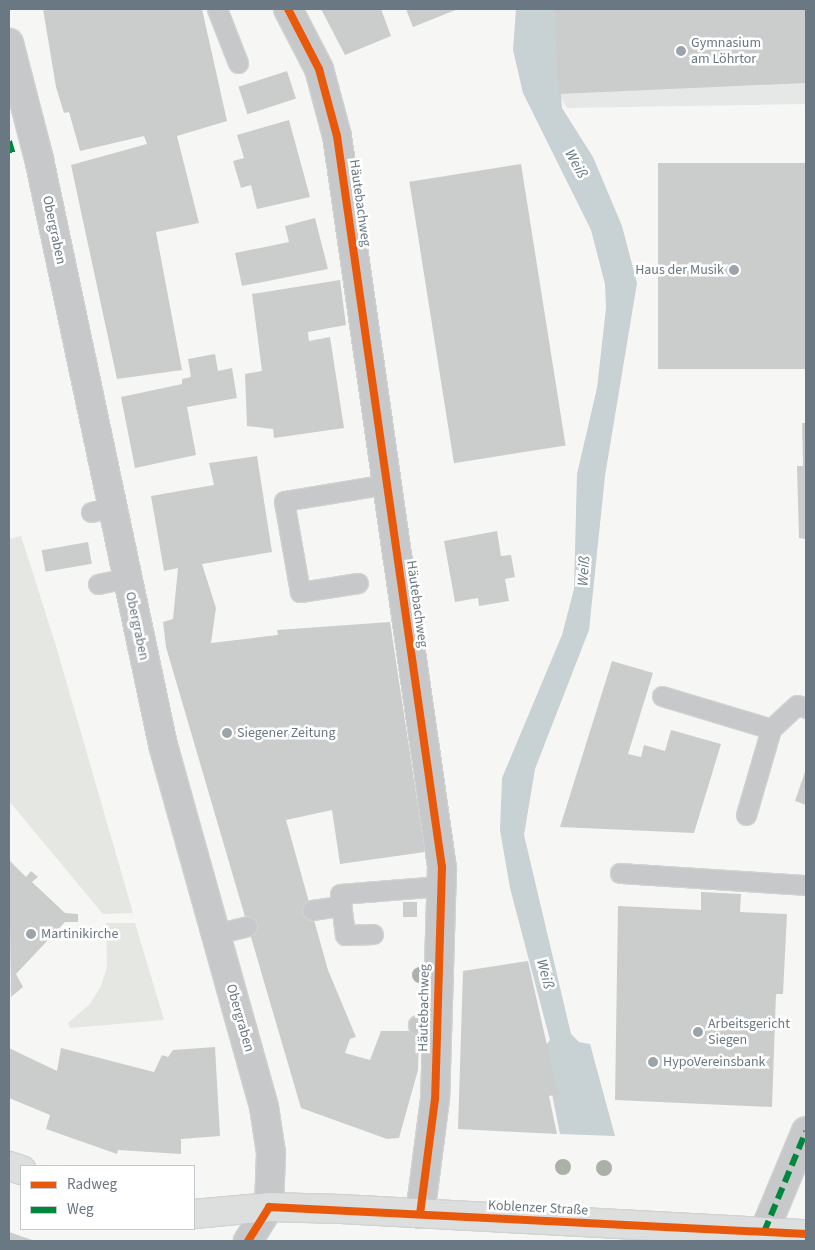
<!DOCTYPE html>
<html>
<head>
<meta charset="utf-8">
<style>
	body { margin:0 }
	#map { position:relative; width:815px; height:1250px; overflow:hidden; background:#f6f6f5; font-family:"Source Sans 3",sans-serif }
	div>[style] { position:absolute }
	[style*='--x'] { left:calc(var(--x)*1px); top:calc(var(--y)*1px); width:calc(var(--w)*1px); rotate:calc(var(--a)*1deg) }
	.built>* { inset:0; background:#e6e8e8 }
	.green>* { inset:0; background:#e5e7e3 }
	.water>* { inset:0; background:#c8d1d3 }
	.building>* { inset:0; background:#cbcdcd; transform-origin:0 0 }
	.roads { filter:drop-shadow(1px 0 #d1d2d2) drop-shadow(-1px 0 #d1d2d2) drop-shadow(0 1px #d1d2d2) drop-shadow(0 -1px #d1d2d2) }
	.service>* { height:19px; margin:-9.5px; padding:0 9.5px; transform-origin:9.5px; border-radius:9.5px; background:#c7c8c9 }
	.pedestrian>* { height:28px; margin:-14px; padding:0 14px; transform-origin:14px; border-radius:14px; background:#c7c8c9 }
	.minor>* { height:28px; margin:-14px; padding:0 14px; transform-origin:14px; border-radius:14px; background:#c7c8c9 }
	.secondary>* { height:28px; margin:-14px; padding:0 14px; transform-origin:14px; border-radius:14px; background:#dddede }
	.quiet>* { height:6px; margin-top:-3px; transform-origin:0; background:repeating-linear-gradient(90deg,#00873e 0 12px,transparent 0 18px) }
	.cycleway>* { height:8px; margin:-4px; padding:0 4px; transform-origin:4px; border-radius:4px; background:#e8590c }
	.trees>* { width:16px; height:16px; margin:-8px; border-radius:50%; background:#aab2a7 }
	.dots>* { width:14px; height:14px; translate:-50% -50%; box-sizing:border-box; border:2px solid #fff; border-radius:50% }
	span { translate:-50% -50%; white-space:nowrap; text-align:center; line-height:1.15; -webkit-text-stroke:5px #fff; paint-order:stroke }
	.poi-label { font-size:14px; color:#697882 }
	.left { translate:0 -50%; text-align:left }
	.right { translate:-100% -50%; text-align:right }
	.street-label { font-size:14px; color:#697882 }
	.water-label { font-size:15px; color:#65787e; font-style:italic }
	.frame { position:absolute; inset:0; border:10px solid #697882; pointer-events:none }
	.legend { position:absolute; left:20px; top:1165px; width:175px; height:65px; box-sizing:border-box; background:#fff; border:1px solid #c3c9cd; margin:0; padding:6px 9px; list-style:none; font-size:15px; color:#697882 }
	.legend li { display:flex; align-items:center; gap:10px; height:25px }
	.legend b { width:25px; border:1px solid #c3c9cd }
</style>
</head>
<body>
<div id="map">
	<div class="built">
		<i style="clip-path:polygon(554px 9px,806px 9px,806px 104px,567px 108px,559px 94px)"></i>
	</div>
	<div class="green">
		<i style="clip-path:polygon(21px 536px,56px 646px,133px 913px,103px 914px,9px 801px,9px 539px)"></i>
		<i style="clip-path:polygon(106px 923px,135px 923px,164px 1020px,70px 1028px,68px 1023px,90px 1004px,101px 986px,107px 967px)"></i>
	</div>
	<div class="water">
		<i style="clip-path:polygon(516px 9px,554px 9px,562px 108px,593px 157px,622px 226px,637px 283px,605px 476px,589px 630px,535px 769px,524px 835px,571px 1034px,579px 1042px,590px 1044px,615px 1136px,560px 1134px,543px 1049px,550px 1040px,510px 888px,500px 830px,502px 778px,562px 635px,574px 589px,577px 474px,597px 388px,606px 308px,605px 284px,591px 230px,523px 93px,513px 50px)"></i>
	</div>
	<div class="building">
		<i style="clip-path:polygon(43px 9px,202px 9px,227px 121px,177px 136px,199px 223px,156px 232px,182px 370px,117px 379px,71px 165px,147px 144px,144px 136px,80px 151px,69px 112px,64px 113px,56px 87px)"></i>
		<i style="clip-path:polygon(321px 9px,381px 9px,391px 36px,345px 55px)"></i>
		<i style="clip-path:polygon(406px 9px,458px 9px,413px 27px)"></i>
		<i style="clip-path:polygon(554px 9px,806px 9px,806px 83px,559px 94px)"></i>
		<i style="left:287px;top:71px;width:29px;height:51px;rotate:72deg"></i>
		<i style="clip-path:polygon(289px 120px,310px 197px,257px 209px,251px 185px,241px 188px,233px 161px,244px 158px,237px 135px)"></i>
		<i style="left:806px;top:163px;width:206px;height:148px;rotate:90deg"></i>
		<i style="left:521px;top:164px;width:285px;height:113px;rotate:81deg"></i>
		<i style="clip-path:polygon(315px 218px,328px 269px,242px 286px,235px 253px,289px 242px,285px 226px)"></i>
		<i style="clip-path:polygon(340px 280px,346px 325px,308px 332px,309px 341px,330px 337px,344px 428px,274px 438px,273px 429px,247px 426px,245px 374px,262px 371px,252px 294px)"></i>
		<i style="clip-path:polygon(215px 354px,218px 371px,232px 368px,237px 398px,187px 407px,196px 455px,135px 468px,121px 397px,182px 384px,182px 379px,191px 377px,188px 359px)"></i>
		<i style="clip-path:polygon(802px 423px,806px 423px,806px 539px,799px 538px,797px 466px,803px 466px)"></i>
		<i style="clip-path:polygon(257px 456px,272px 552px,202px 564px,216px 608px,211px 643px,278px 635px,277px 630px,390px 622px,425px 852px,340px 864px,332px 810px,286px 820px,328px 970px,356px 1037px,350px 1039px,345px 1053px,370px 1060px,381px 1031px,419px 1031px,418px 1070px,399px 1138px,387px 1139px,301px 1108px,166px 647px,163px 622px,173px 619px,178px 568px,164px 571px,151px 496px,214px 485px,209px 463px)"></i>
		<i style="clip-path:polygon(497px 531px,501px 556px,511px 555px,515px 577px,505px 579px,509px 601px,479px 606px,478px 598px,455px 602px,444px 541px)"></i>
		<i style="left:88px;top:542px;width:22px;height:47px;rotate:80deg"></i>
		<i style="clip-path:polygon(612px 661px,653px 673px,628px 754px,641px 757px,644px 745px,665px 751px,671px 730px,721px 744px,694px 833px,560px 827px)"></i>
		<i style="clip-path:polygon(806px 769px,806px 805px,795px 801px)"></i>
		<i style="clip-path:polygon(9px 860px,26px 877px,31px 871px,38px 877px,32px 882px,65px 913px,78px 914px,78px 922px,65px 922px,16px 974px,23px 987px,11px 997px)"></i>
		<i style="clip-path:polygon(701px 892px,741px 894px,740px 912px,787px 914px,783px 994px,776px 994px,772px 1107px,615px 1100px,618px 906px,701px 910px)"></i>
		<i style="left:403px;top:902px;width:14px;height:15px"></i>
		<i style="clip-path:polygon(528px 961px,558px 1094px,549px 1096px,557px 1134px,458px 1129px,463px 971px)"></i>
		<i style="clip-path:polygon(215px 1047px,220px 1136px,181px 1139px,181px 1154px,118px 1150px,117px 1154px,46px 1129px,50px 1115px,9px 1098px,9px 1048px,57px 1071px,61px 1048px,154px 1072px,162px 1055px,168px 1057px,173px 1050px)"></i>
		<i style="clip-path:polygon(9px 1232px,35px 1241px,9px 1241px)"></i>
	</div>
	<div class="roads">
		<div class="service">
			<i style="--x:217;--y:9;--w:58;--a:68.7"></i>
			<i style="--x:91;--y:512;--w:22;--a:-13"></i>
			<i style="--x:358;--y:583;--w:59;--a:171.2"></i>
			<i style="--x:300;--y:592;--w:92;--a:-100"></i>
			<i style="--x:284;--y:501;--w:104;--a:-9.4"></i>
			<i style="--x:98;--y:584;--w:29;--a:-12"></i>
			<i style="--x:662;--y:696;--w:114;--a:16.8"></i>
			<i style="--x:746;--y:815;--w:90;--a:-73.8"></i>
			<i style="--x:771;--y:729;--w:35;--a:-43"></i>
			<i style="--x:797;--y:705;--w:9;--a:18"></i>
			<i style="--x:620;--y:873;--w:186;--a:3.7"></i>
			<i style="--x:312;--y:910;--w:29;--a:-8"></i>
			<i style="--x:216;--y:934;--w:32;--a:-14"></i>
			<i style="--x:373;--y:934;--w:28;--a:178"></i>
			<i style="--x:345;--y:935;--w:41;--a:-97"></i>
			<i style="--x:340;--y:894;--w:101;--a:-4.5"></i>
			<i style="--x:418;--y:1025;--w:18;--a:3"></i>
		</div>
		<div class="pedestrian">
			<i style="--x:248;--y:1241;--w:40;--a:-58"></i>
		</div>
		<div class="minor">
			<i style="--x:288;--y:9;--w:68;--a:62.7"></i>
			<i style="--x:319;--y:69;--w:69;--a:75"></i>
			<i style="--x:337;--y:136;--w:739;--a:81.83"></i>
			<i style="--x:442;--y:867;--w:232;--a:91.7"></i>
			<i style="--x:435;--y:1099;--w:116;--a:97.4"></i>
			<i style="--x:9;--y:43;--w:120;--a:75.5"></i>
			<i style="--x:39;--y:159;--w:599;--a:78.05"></i>
			<i style="--x:163;--y:745;--w:376;--a:74.4"></i>
			<i style="--x:264;--y:1107;--w:47;--a:81.3"></i>
			<i style="--x:271;--y:1153;--w:54;--a:92.1"></i>
			<i style="--x:764;--y:1232;--w:109;--a:-67.4"></i>
		</div>
		<div class="secondary">
			<i style="--x:9;--y:1166;--w:13;--a:18"></i>
			<i style="--x:194;--y:1214;--w:75;--a:-5.3"></i>
			<i style="--x:269;--y:1207;--w:72;--a:1.6"></i>
			<i style="--x:341;--y:1209;--w:466;--a:3.1"></i>
		</div>
	</div>
	<div class="quiet">
		<i style="--x:9;--y:141;--w:15;--a:74"></i>
		<i style="--x:764;--y:1232;--w:109;--a:-67.4"></i>
	</div>
	<div class="cycleway">
		<i style="--x:288;--y:9;--w:68;--a:62.7"></i>
		<i style="--x:319;--y:69;--w:69;--a:75"></i>
		<i style="--x:337;--y:136;--w:739;--a:81.83"></i>
		<i style="--x:442;--y:867;--w:232;--a:91.7"></i>
		<i style="--x:435;--y:1099;--w:116;--a:97.4"></i>
		<i style="--x:248;--y:1241;--w:40;--a:-58"></i>
		<i style="--x:269;--y:1207;--w:538;--a:2.88"></i>
	</div>
	<div class="trees">
		<i style="left:420px;top:975px"></i>
		<i style="left:563px;top:1167px"></i>
		<i style="left:604px;top:1168px"></i>
	</div>
	<div class="dots">
		<i style="left:681px;top:51px;background:#9aa4aa"></i>
		<i style="left:734px;top:270px;background:#9aa4aa"></i>
		<i style="left:227px;top:733px;background:#9aa4aa"></i>
		<i style="left:31px;top:934px;background:#9aa4aa"></i>
		<i style="left:698px;top:1032px;background:#9aa4aa"></i>
		<i style="left:653px;top:1062px;background:#9aa4aa"></i>
	</div>
	<div class="poi-label">
		<span class="left" style="left:691px;top:51px">Gymnasium<br>am Löhrtor</span>
		<span class="right" style="left:724px;top:270px">Haus der Musik</span>
		<span class="left" style="left:237px;top:733px">Siegener Zeitung</span>
		<span class="left" style="left:41px;top:934px">Martinikirche</span>
		<span class="left" style="left:708px;top:1032px">Arbeitsgericht<br>Siegen</span>
		<span class="left" style="left:663px;top:1062px">HypoVereinsbank</span>
	</div>
	<div class="street-label">
		<span style="left:360px;top:203px;rotate:82deg">Häutebachweg</span>
		<span style="left:54px;top:230px;rotate:78deg">Obergraben</span>
		<span style="left:417px;top:604px;rotate:82deg">Häutebachweg</span>
		<span style="left:137px;top:626px;rotate:78deg">Obergraben</span>
		<span style="left:424px;top:1008px;rotate:-89deg">Häutebachweg</span>
		<span style="left:240px;top:1018px;rotate:74deg">Obergraben</span>
		<span style="left:538px;top:1208px;rotate:3deg">Koblenzer Straße</span>
	</div>
	<div class="water-label">
		<span style="left:576px;top:164px;rotate:61deg">Weiß</span>
		<span style="left:584px;top:571px;rotate:-86deg">Weiß</span>
		<span style="left:545px;top:974px;rotate:75deg">Weiß</span>
	</div>
	<div class="frame"></div>
	<ul class="legend">
	<li><b style="height:6px;background:#e8590c"></b>Radweg</li>
	<li><b style="height:6px;background:#00873e"></b>Weg</li>
	</ul>
</div>
</body>
</html>
